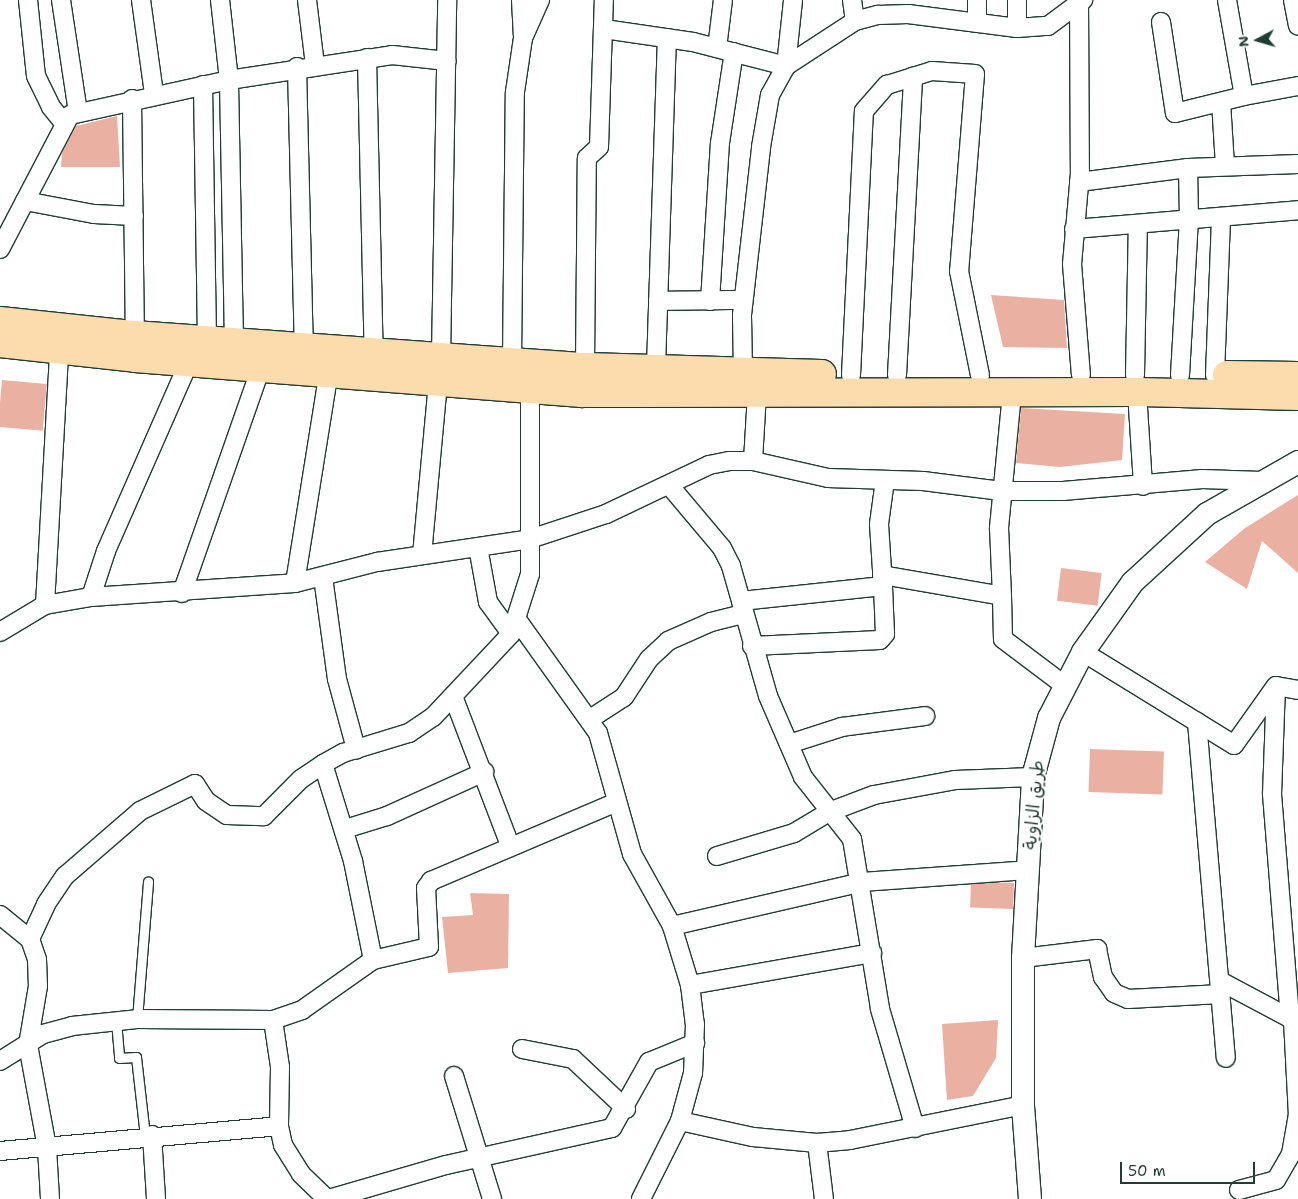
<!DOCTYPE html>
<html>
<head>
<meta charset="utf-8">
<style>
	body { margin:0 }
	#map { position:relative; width:1298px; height:1199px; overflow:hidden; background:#fff; font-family:"Shantell Sans","Playpen Sans Arabic",sans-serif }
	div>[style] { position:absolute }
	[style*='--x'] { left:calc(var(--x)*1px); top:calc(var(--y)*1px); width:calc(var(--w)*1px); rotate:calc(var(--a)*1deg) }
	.building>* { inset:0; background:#eab1a2; transform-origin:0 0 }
	.roads { filter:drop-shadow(1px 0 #1f3d34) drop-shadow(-1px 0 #1f3d34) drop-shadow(0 1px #1f3d34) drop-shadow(0 -1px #1f3d34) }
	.service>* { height:9px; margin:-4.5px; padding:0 4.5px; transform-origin:4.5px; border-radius:4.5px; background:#fff }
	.minor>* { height:18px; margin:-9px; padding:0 9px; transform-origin:9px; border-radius:9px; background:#fff }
	.tertiary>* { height:22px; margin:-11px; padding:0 11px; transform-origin:11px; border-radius:11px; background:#fff }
	.primary>* { height:28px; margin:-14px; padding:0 14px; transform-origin:14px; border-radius:14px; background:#fcdcac }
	span { translate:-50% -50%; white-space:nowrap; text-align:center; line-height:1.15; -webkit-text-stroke:4px #fff; paint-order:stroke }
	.street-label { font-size:18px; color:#1f3d34 }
	.north { position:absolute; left:1233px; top:15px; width:50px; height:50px; -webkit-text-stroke:4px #fff; paint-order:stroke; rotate:264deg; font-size:14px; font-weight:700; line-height:20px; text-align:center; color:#1f3d34 }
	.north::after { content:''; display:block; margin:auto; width:18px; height:22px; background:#1f3d34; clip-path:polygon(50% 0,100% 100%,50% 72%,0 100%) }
	.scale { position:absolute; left:1120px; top:1162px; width:135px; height:22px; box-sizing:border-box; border:2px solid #1f3d34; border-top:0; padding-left:6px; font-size:15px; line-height:18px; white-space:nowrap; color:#1f3d34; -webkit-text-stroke:4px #fff; paint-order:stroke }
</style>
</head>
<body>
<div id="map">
	<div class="building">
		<i style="clip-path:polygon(117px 116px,120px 167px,61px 167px,62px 153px,76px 126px)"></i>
		<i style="clip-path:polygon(991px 295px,1064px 300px,1067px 348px,1003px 347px)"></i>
		<i style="left:2px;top:380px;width:45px;height:47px;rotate:5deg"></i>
		<i style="clip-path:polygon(1021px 408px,1125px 414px,1122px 460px,1060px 467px,1016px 463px)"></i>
		<i style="clip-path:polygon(1298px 495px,1298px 573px,1262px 541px,1247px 589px,1205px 562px,1245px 528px)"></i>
		<i style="left:1061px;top:568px;width:41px;height:33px;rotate:7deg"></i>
		<i style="left:1090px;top:749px;width:74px;height:43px;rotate:2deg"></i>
		<i style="left:1014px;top:883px;width:26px;height:43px;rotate:92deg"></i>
		<i style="clip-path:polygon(470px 893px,509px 894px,508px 968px,448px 973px,442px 917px,473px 915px)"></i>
		<i style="clip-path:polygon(998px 1020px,996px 1058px,973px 1096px,947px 1100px,942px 1024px)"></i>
	</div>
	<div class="roads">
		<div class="service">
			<i style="--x:137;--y:1019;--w:138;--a:-85.4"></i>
			<i style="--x:116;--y:1021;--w:37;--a:85"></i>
			<i style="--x:119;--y:1058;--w:17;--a:-3"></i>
			<i style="--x:136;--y:1057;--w:80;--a:83.5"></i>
		</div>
		<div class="minor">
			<i style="--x:28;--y:0;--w:76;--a:84"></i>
			<i style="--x:36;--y:76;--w:34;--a:64"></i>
			<i style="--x:51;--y:107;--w:19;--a:51"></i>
			<i style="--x:61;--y:0;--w:113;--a:81.4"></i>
			<i style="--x:141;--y:0;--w:95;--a:82.1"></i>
			<i style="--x:307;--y:0;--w:65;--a:83"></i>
			<i style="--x:521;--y:0;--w:35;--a:87"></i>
			<i style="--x:852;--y:0;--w:21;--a:82"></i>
			<i style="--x:977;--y:0;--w:23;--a:90"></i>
			<i style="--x:1079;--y:0;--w:173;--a:89.7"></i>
			<i style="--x:1080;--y:173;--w:91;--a:95"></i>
			<i style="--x:1072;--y:264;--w:111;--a:85.4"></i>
			<i style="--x:1227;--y:0;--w:97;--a:80"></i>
			<i style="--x:1244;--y:96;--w:55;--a:-10.5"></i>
			<i style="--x:1293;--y:0;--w:26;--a:79"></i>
			<i style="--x:1161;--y:22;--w:92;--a:81.3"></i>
			<i style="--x:1175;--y:113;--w:71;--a:-13.8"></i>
			<i style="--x:1017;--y:28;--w:31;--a:-4"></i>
			<i style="--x:1048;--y:26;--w:44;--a:-36.6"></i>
			<i style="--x:604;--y:29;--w:90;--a:8.3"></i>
			<i style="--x:693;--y:42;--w:96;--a:14.5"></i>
			<i style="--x:786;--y:66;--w:66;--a:-83.9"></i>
			<i style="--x:717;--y:48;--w:48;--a:-82.9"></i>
			<i style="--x:367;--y:58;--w:303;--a:88.7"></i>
			<i style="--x:297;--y:67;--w:280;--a:88.6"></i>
			<i style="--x:203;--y:85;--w:255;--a:89.1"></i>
			<i style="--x:132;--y:99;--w:246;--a:89.3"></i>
			<i style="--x:1221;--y:102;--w:64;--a:86.4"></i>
			<i style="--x:1079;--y:182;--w:110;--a:-7.3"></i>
			<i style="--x:1188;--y:168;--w:110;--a:-2.1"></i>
			<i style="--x:25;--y:201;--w:70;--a:10.7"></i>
			<i style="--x:94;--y:214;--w:40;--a:2.9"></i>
			<i style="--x:1074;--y:229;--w:225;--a:-4.8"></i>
			<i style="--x:0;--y:249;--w:151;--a:-62.4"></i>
			<i style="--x:70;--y:115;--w:163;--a:-12.4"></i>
			<i style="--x:229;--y:80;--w:81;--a:-96.4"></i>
			<i style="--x:658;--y:301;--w:85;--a:-0.7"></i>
			<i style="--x:710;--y:301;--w:158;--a:-86.4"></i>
			<i style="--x:720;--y:143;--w:92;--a:-81.3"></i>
			<i style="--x:234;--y:342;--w:262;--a:-91.1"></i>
			<i style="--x:229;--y:80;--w:165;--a:-8.7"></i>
			<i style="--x:392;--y:55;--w:55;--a:6.2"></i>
			<i style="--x:441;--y:357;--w:357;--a:-89"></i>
			<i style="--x:512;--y:362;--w:270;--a:-89.4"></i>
			<i style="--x:515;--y:92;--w:55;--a:-81.6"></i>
			<i style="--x:523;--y:38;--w:42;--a:-65.9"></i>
			<i style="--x:585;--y:367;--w:209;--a:-89.5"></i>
			<i style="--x:587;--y:158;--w:16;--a:-43"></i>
			<i style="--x:599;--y:147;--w:147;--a:-88.1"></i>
			<i style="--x:656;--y:367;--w:329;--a:-88.1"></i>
			<i style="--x:743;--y:373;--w:58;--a:-91"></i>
			<i style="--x:742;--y:315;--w:169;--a:-83.5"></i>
			<i style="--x:761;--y:147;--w:53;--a:-80.2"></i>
			<i style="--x:770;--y:95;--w:33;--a:-61"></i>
			<i style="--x:786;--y:66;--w:82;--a:-33.1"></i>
			<i style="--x:855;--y:21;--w:24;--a:-15"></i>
			<i style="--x:878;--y:15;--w:30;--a:-2"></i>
			<i style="--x:908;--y:14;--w:110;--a:7.3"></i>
			<i style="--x:1017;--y:28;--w:28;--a:-90"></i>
			<i style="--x:851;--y:375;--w:264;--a:-87.2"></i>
			<i style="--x:864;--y:111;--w:35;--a:-49"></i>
			<i style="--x:887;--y:85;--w:47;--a:-17.3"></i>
			<i style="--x:932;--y:71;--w:43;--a:4"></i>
			<i style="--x:975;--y:74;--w:198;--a:94.6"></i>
			<i style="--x:959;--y:271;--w:106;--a:78.6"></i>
			<i style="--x:897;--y:375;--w:299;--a:-86.9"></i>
			<i style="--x:1135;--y:375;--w:151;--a:-88.9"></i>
			<i style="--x:1180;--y:375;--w:156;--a:-86.7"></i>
			<i style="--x:1189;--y:219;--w:51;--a:-91.1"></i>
			<i style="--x:1215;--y:375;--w:158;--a:-87.8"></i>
			<i style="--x:1137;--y:392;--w:94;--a:86.3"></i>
			<i style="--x:753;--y:461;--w:68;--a:-86.6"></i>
			<i style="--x:669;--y:485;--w:82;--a:49.9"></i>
			<i style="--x:722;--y:548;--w:20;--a:63"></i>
			<i style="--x:731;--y:566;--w:135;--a:74.1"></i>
			<i style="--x:768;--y:696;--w:88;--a:66.6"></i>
			<i style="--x:803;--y:777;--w:79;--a:51.7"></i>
			<i style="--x:852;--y:839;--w:172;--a:80.6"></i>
			<i style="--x:880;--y:1009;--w:124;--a:73.6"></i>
			<i style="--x:478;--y:547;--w:56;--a:79.7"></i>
			<i style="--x:488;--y:602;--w:39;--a:54"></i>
			<i style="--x:422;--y:555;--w:175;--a:-84.7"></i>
			<i style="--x:882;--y:575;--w:122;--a:9.9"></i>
			<i style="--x:1002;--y:596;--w:43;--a:88.7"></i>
			<i style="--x:1003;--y:639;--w:76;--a:37"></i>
			<i style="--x:323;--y:577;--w:103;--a:82.2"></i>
			<i style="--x:337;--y:679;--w:73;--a:74.8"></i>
			<i style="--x:295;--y:583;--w:222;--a:-80.9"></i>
			<i style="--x:182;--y:593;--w:238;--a:-70.7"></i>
			<i style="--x:1002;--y:596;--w:68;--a:-92.5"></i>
			<i style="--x:999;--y:528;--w:137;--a:-84.5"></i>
			<i style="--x:91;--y:597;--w:48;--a:-71.9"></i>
			<i style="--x:106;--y:551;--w:206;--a:-66.3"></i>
			<i style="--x:741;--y:601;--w:143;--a:-6"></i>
			<i style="--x:883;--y:586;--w:62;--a:-93.7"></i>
			<i style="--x:879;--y:524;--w:44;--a:-82.2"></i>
			<i style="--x:45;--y:605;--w:47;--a:-9.9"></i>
			<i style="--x:91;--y:597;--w:204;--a:-3.9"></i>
			<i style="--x:295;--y:583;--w:85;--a:-14.4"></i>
			<i style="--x:377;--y:562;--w:155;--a:-8.5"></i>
			<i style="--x:530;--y:539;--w:80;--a:-18.2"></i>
			<i style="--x:606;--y:514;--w:114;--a:-25.4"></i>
			<i style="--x:709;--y:465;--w:20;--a:-11"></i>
			<i style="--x:729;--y:461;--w:24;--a:0"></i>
			<i style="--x:753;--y:461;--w:77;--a:12.8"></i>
			<i style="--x:828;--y:478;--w:95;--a:1.8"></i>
			<i style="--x:923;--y:481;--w:79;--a:7.3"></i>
			<i style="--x:1001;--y:491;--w:62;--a:0"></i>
			<i style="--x:1063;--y:491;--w:140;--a:-4.9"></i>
			<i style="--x:1202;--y:479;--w:60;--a:1.9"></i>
			<i style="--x:518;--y:621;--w:138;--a:54.5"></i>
			<i style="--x:598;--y:733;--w:126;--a:74.3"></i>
			<i style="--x:632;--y:854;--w:82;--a:60.9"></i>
			<i style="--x:672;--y:926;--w:62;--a:73"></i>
			<i style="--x:690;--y:985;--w:39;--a:83"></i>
			<i style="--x:695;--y:1024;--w:49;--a:92.3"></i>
			<i style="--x:693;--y:1073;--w:50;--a:105.2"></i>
			<i style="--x:680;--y:1121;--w:87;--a:116.6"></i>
			<i style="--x:0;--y:632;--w:52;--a:-31"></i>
			<i style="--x:45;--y:605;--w:254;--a:-86.8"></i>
			<i style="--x:752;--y:646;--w:128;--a:-2.7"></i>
			<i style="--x:880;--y:640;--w:8;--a:-50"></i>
			<i style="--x:885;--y:634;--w:48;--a:-92.4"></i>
			<i style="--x:1083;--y:652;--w:177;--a:31.6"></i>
			<i style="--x:1234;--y:745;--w:72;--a:-54.6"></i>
			<i style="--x:1276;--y:686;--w:22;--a:10"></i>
			<i style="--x:1276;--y:686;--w:108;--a:92.1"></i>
			<i style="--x:1272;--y:794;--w:225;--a:85.4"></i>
			<i style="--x:453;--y:696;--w:160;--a:69.1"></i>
			<i style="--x:590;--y:719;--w:40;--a:-32.9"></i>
			<i style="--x:624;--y:697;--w:45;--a:-56.7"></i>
			<i style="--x:649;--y:659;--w:26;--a:-43"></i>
			<i style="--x:668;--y:641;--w:47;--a:-23.8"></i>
			<i style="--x:711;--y:622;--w:34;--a:-14"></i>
			<i style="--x:1197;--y:722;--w:337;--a:85.1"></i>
			<i style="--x:789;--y:744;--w:56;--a:-17.8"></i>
			<i style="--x:842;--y:727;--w:84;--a:-7.5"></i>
			<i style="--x:323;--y:764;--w:102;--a:72.8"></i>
			<i style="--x:353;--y:861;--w:101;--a:78.6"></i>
			<i style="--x:345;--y:829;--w:44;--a:-17.2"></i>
			<i style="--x:387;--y:816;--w:107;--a:-24.4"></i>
			<i style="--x:717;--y:856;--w:80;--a:-16.6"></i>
			<i style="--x:794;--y:833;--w:41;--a:-31"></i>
			<i style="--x:829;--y:812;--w:48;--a:-20.7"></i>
			<i style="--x:874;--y:795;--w:82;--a:-10.5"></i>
			<i style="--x:955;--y:780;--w:78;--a:-2.2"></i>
			<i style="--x:0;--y:915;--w:38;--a:39"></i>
			<i style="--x:30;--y:939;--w:21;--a:71"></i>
			<i style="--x:37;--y:959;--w:27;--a:88"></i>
			<i style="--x:38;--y:986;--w:60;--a:99.6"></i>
			<i style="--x:28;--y:1045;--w:105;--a:79.5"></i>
			<i style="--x:47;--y:1148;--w:51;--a:86.6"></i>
			<i style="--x:672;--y:926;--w:195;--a:-13"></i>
			<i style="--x:862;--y:882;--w:166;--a:-4.1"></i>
			<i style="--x:30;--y:939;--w:38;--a:-65"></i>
			<i style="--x:46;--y:904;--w:34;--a:-56"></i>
			<i style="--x:65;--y:876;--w:99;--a:-40.9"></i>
			<i style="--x:140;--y:811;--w:61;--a:-26.1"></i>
			<i style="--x:195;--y:784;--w:20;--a:57"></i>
			<i style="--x:206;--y:801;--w:25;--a:34"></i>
			<i style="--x:227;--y:815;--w:37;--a:2"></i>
			<i style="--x:264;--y:816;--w:52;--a:-45"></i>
			<i style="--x:301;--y:779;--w:27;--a:-34"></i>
			<i style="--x:323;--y:764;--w:23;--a:-29"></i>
			<i style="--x:343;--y:753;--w:69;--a:-16.9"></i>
			<i style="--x:409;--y:733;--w:29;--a:-34"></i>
			<i style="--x:433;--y:717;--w:114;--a:-46.8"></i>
			<i style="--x:511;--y:634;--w:63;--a:-72.4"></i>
			<i style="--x:530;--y:574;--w:184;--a:-90"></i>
			<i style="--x:1023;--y:958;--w:75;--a:-6.9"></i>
			<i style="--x:1097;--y:949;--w:29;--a:78"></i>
			<i style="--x:1103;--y:977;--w:19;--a:55"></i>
			<i style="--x:1114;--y:993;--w:15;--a:23"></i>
			<i style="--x:1128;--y:999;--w:93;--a:-3.1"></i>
			<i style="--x:1220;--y:981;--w:87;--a:28"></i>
			<i style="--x:690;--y:985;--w:185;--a:-10"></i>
			<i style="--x:273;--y:1020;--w:48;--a:81.5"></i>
			<i style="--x:280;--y:1067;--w:59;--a:91"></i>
			<i style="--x:279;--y:1126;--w:19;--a:78"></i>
			<i style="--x:283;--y:1145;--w:34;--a:58"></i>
			<i style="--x:301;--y:1174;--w:36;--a:44"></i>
			<i style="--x:522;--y:1049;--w:52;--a:11.1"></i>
			<i style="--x:573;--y:1059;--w:73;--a:43.3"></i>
			<i style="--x:0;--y:1061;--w:51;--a:-32.1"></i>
			<i style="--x:43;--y:1034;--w:30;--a:-15"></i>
			<i style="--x:72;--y:1026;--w:65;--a:-6.1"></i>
			<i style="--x:137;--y:1019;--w:136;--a:0.4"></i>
			<i style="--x:273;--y:1020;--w:31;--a:-19"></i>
			<i style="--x:302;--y:1010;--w:87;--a:-35.2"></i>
			<i style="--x:373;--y:960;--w:57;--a:-13.1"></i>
			<i style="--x:429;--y:947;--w:59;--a:-92.9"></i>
			<i style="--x:426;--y:888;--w:9;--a:-54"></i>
			<i style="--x:431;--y:881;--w:200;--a:-23"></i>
			<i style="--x:454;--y:1076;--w:129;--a:72.8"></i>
			<i style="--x:680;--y:1121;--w:75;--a:12.4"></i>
			<i style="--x:753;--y:1137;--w:64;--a:5.4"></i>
			<i style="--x:817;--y:1143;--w:33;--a:-5"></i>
			<i style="--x:850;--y:1140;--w:177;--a:-11.4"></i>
			<i style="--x:152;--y:1135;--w:64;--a:86.4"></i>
			<i style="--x:817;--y:1143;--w:56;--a:82.9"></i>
			<i style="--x:0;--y:1151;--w:280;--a:-5.1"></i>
			<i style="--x:1239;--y:1190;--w:38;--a:-15"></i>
			<i style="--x:1276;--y:1180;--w:30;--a:-60"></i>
			<i style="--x:1291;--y:1154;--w:39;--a:-80"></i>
			<i style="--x:1298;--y:1116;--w:96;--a:-93"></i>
			<i style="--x:329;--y:1199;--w:122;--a:-16.2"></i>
			<i style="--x:446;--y:1165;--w:170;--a:-12.6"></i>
			<i style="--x:612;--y:1128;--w:76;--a:-60.7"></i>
			<i style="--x:649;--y:1062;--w:50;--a:-22.4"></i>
		</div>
		<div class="tertiary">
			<i style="--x:1030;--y:1199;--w:94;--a:-94.3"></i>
			<i style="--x:1023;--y:1105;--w:147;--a:-90"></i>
			<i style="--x:1023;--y:958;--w:181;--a:-86.8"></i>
			<i style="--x:1033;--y:777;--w:61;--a:-74.8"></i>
			<i style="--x:1049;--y:718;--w:74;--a:-62.7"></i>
			<i style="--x:1083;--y:652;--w:86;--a:-54.5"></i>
			<i style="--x:1133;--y:582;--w:100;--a:-42.6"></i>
			<i style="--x:1207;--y:514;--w:105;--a:-29.7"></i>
		</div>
		<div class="primary">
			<i style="--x:0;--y:321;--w:135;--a:6"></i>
			<i style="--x:134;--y:335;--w:452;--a:4.1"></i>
			<i style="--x:585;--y:367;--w:237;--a:1.7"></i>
			<i style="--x:0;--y:343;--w:136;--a:6.3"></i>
			<i style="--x:135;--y:358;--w:448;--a:4.5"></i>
			<i style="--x:582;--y:393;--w:555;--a:-0.1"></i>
			<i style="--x:1137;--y:392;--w:161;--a:1.4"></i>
			<i style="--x:1227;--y:375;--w:71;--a:0.8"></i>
		</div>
	</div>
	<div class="street-label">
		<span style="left:1034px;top:805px;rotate:-85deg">طريق الزاوية</span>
	</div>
	<div class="north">N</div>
	<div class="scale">50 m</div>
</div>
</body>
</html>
